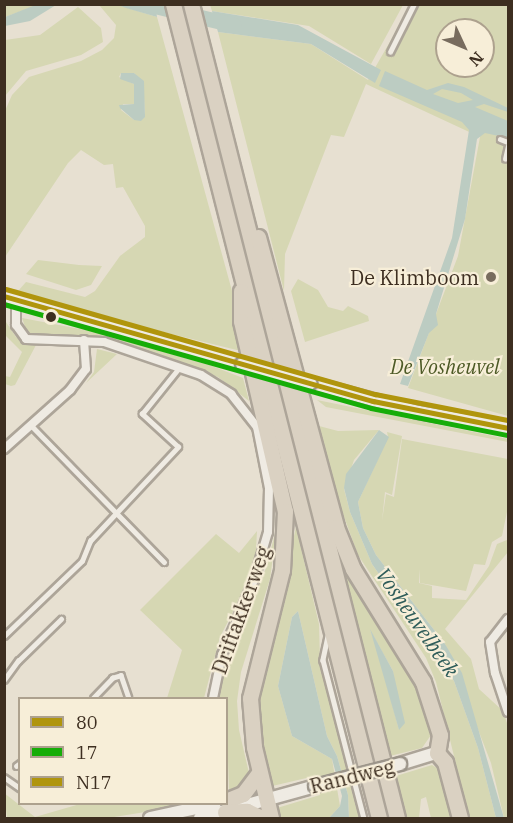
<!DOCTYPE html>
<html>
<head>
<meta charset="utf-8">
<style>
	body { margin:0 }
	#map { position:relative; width:513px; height:823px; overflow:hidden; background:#e7e0d1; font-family:"IBM Plex Serif",serif }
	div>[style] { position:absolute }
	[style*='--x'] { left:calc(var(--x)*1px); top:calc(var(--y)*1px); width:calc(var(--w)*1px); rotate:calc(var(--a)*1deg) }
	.green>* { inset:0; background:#d6d7b3 }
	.water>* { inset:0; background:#bcccc2 }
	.river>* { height:15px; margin:-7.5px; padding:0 7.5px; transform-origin:7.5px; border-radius:7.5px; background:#bcccc2 }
	.roads { filter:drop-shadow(2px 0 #ada599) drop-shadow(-2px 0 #ada599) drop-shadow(0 2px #ada599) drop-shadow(0 -2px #ada599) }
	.lane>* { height:4.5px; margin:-2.25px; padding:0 2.25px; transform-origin:2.25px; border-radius:2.25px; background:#efebe3 }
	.street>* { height:8px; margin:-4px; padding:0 4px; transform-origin:4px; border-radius:4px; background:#efebe3 }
	.secondary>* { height:12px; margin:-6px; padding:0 6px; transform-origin:6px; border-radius:6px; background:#efebe3 }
	.highway>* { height:15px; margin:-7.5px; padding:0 7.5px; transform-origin:7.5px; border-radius:7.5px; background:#dad1c2 }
	.bridges { filter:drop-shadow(2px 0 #9c958a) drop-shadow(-2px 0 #9c958a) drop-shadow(0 2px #9c958a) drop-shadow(0 -2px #9c958a) }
	.secondary-bridge>* { height:12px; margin:-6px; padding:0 6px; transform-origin:6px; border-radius:6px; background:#efebe3 }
	.bus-1>* { height:4.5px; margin:-2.25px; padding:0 2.25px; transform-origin:2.25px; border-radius:2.25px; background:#b0950d }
	.bus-2>* { height:4.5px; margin:-2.25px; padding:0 2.25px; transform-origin:2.25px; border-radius:2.25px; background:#16ad08 }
	.bus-3>* { height:4.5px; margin:-2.25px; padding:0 2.25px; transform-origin:2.25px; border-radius:2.25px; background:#b0950d }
	.dots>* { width:16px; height:16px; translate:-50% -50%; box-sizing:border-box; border:3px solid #f7eed8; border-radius:50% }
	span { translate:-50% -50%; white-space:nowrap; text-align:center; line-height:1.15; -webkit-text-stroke:4.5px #f7eed8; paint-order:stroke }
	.poi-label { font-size:20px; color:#3d2e20 }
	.right { translate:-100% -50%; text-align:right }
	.park-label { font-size:20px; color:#4d5a26; font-style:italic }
	.street-label { font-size:20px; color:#3d2e20 }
	.water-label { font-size:21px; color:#2f5d5a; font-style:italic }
	.frame { position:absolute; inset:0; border:6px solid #3d2e20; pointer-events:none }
	.legend { position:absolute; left:18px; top:697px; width:210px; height:108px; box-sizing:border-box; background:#f7eed8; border:2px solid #ada18e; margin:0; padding:8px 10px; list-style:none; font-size:18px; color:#3d2e20 }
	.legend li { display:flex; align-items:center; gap:12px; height:30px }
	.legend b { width:30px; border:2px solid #ada18e }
	.north { position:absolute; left:435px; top:18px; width:60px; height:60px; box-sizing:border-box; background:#f7eed8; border:2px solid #ada18e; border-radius:50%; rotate:134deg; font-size:16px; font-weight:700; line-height:24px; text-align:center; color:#3d2e20 }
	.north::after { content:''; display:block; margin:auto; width:21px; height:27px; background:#786c5e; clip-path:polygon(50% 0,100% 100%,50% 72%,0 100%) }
</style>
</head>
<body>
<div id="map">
	<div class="green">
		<i style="clip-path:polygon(295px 4px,304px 9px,297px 5px,403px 5px,371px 64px,309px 26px,218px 12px,212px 11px,210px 5px)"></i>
		<i style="clip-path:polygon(evenodd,443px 4px,508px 5px,508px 416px,408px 388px,458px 256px,480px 137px,366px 84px,344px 137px,331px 135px,285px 254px,284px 291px,218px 32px,311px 44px,368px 80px,411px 5px,443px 4px,447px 30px,483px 30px,483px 66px,447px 66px,447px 30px)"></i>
		<i style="clip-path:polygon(4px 5px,38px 5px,5px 17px)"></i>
		<i style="clip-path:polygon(evenodd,99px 5px,118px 5px,157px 17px,249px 353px,29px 299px,5px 288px,19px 290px,26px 282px,85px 297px,95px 291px,120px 256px,145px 237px,145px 226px,123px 187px,116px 188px,113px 164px,104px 165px,81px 150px,68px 163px,5px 257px,4px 113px,12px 95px,29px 77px,81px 61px,102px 50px,114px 38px,116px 25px,99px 5px,134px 73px,143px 84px,145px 113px,134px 120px,121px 110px,123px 104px,134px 104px,134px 84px,119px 77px,121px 73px,134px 73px)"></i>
		<i style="clip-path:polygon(78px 7px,101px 28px,103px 42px,81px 55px,26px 71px,5px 96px,5px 40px,40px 35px)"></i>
		<i style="clip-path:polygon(38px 260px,79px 265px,102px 266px,91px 285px,76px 290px,26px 274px)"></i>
		<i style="clip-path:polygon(298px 279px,318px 290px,328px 307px,343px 311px,348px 306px,368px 316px,369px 321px,305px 342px,291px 291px)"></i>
		<i style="clip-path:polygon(22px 318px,96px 332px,212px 366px,243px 378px,249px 401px,218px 377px,104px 339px,28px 335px)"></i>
		<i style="clip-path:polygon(4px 319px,16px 337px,36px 345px,15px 385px,11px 386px,5px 384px,5px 376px,10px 377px,22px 352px,5px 335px)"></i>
		<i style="clip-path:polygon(97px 349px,117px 354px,86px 383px,94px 372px)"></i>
		<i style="clip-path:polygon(317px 400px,508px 439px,508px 442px,326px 407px)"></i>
		<i style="clip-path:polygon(319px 426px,338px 431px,379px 430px,354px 460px,344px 489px,350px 512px,372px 564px,454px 681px,478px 748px,496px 818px,469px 818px,436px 682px,426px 658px,358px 555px,339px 503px)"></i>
		<i style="clip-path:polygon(387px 432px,402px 436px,392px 495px,385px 492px,382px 521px,386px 494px,394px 497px,402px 439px,508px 459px,508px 507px,502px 536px,492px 542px,485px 565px,474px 564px,466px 591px,420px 583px,420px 569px,419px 583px,432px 586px,432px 598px,466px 600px,489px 566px,497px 544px,507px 540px,508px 534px,508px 552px,445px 629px,471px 659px,479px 689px,503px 711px,508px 726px,508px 818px,504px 818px,491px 763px,445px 644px,376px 555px,363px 528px,358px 502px,388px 437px)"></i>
		<i style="clip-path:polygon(277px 526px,270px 579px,241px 672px,237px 701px,239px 730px,249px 773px,247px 783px,229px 792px,226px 698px,217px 698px,219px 680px,266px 568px)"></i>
		<i style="clip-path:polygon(296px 527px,319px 624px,320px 660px,360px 818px,349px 818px,348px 795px,337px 756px,327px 736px,298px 611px,292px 617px,278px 686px,292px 736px,332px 759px,340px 806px,329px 818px,275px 818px,277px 808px,320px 795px,315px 776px,268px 787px,253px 718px)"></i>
		<i style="clip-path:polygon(257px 531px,255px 569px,220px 637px,204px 698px,167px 698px,182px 650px,140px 610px,216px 534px,239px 553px)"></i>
		<i style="clip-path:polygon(evenodd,338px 559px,416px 686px,428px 716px,431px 735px,422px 748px,390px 756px,338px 559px,370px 630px,393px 671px,399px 730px,377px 647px,370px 630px)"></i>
		<i style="clip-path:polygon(432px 765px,442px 771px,453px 818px,431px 818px,426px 797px,421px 799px,419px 818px,406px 818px,396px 776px)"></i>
		<i style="clip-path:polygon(4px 793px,35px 817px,80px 804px,195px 804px,108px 818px,7px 818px)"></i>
	</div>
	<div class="water">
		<i style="clip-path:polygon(38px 4px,56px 5px,30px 21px,5px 26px,5px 17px)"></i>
		<i style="clip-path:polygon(118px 5px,155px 5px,157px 17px,126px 8px)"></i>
		<i style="clip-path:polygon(212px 11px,298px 25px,381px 70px,375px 83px,311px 44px,218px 32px)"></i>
		<i style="clip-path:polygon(evenodd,385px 71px,427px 90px,448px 83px,464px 87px,508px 108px,508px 112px,484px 104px,475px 107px,508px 121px,508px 138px,485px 133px,477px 139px,465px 219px,436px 314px,438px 325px,429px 333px,408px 386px,400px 384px,452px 238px,469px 130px,462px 122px,379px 86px,385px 71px,442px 89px,461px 93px,473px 100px,458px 103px,433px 94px,442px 89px)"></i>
		<i style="clip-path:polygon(121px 73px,134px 73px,144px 81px,145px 117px,141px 121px,134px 120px,120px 108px,119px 105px,134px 104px,134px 84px,120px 79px)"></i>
		<i style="clip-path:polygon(379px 430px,389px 437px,358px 502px,363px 528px,376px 555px,445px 644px,462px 673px,504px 818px,496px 818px,478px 748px,454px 681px,372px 564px,350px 512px,344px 488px,346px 474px)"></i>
		<i style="clip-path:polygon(298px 611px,327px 736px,337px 756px,348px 795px,349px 818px,329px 818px,340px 806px,342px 796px,332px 759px,292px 736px,278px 686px,292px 617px)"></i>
		<i style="clip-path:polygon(370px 629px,393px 671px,405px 723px,399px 730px)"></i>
	</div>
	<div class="river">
		<i style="--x:146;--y:4;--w:90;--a:13.4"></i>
	</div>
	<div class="roads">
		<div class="lane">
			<i style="--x:390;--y:52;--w:54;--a:-63.4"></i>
			<i style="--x:500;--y:139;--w:9;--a:21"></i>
			<i style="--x:505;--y:159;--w:13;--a:-77"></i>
			<i style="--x:31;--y:425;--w:191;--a:45.8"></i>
			<i style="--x:4;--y:636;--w:108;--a:-43.9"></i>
			<i style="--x:82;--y:561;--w:22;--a:-68"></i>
			<i style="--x:90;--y:541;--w:129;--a:-46.9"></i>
			<i style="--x:178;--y:447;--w:49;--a:-137.5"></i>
			<i style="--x:142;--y:414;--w:59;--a:-51.2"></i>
			<i style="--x:328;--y:636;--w:25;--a:102"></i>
			<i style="--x:323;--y:660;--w:163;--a:75.5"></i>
			<i style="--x:4;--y:680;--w:24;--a:-54"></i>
			<i style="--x:18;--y:661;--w:60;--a:-44.3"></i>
			<i style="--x:93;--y:698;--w:28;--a:-46"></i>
			<i style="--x:112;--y:678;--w:9;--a:-18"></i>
			<i style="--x:121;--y:675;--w:24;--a:71"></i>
			<i style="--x:16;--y:766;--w:5;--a:-37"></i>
			<i style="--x:4;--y:777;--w:19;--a:35"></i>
		</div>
		<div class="street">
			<i style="--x:16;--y:301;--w:24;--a:90"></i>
			<i style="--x:16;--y:325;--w:17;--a:54"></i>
			<i style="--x:26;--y:339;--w:78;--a:2.2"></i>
			<i style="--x:104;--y:342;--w:102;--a:18.8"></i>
			<i style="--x:201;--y:375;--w:36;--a:32"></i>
			<i style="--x:231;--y:394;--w:42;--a:51.8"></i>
			<i style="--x:257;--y:427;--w:62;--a:78.9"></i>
			<i style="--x:269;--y:488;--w:44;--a:91.3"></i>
			<i style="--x:268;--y:532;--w:50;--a:106.3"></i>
			<i style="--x:254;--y:580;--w:82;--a:113.1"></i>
			<i style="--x:222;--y:655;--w:44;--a:101.8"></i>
			<i style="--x:4;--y:449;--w:89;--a:-41.8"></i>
			<i style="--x:70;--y:390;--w:26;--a:-53"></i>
			<i style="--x:86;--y:369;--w:29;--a:-94"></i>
			<i style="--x:508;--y:619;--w:29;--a:128"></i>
			<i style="--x:490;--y:642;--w:31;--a:81"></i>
			<i style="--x:495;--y:673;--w:41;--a:71.6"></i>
		</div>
		<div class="secondary">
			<i style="--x:4;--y:296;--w:248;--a:15.9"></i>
			<i style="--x:310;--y:383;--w:112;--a:15"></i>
			<i style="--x:418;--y:412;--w:91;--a:10.1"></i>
			<i style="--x:400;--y:764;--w:39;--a:-17"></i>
			<i style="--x:150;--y:818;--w:66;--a:-12.2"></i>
			<i style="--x:200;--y:818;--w:119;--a:-15.5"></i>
		</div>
		<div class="highway">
			<i style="--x:173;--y:4;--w:840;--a:75.8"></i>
			<i style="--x:191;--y:4;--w:840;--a:75.8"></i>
			<i style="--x:258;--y:237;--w:300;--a:74.9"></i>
			<i style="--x:336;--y:527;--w:45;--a:68"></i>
			<i style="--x:353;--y:569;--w:133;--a:58.2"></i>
			<i style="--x:423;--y:682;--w:56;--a:72.2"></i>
			<i style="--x:440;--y:735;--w:18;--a:99"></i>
			<i style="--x:437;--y:753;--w:12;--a:48"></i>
			<i style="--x:445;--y:762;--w:58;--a:75"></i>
			<i style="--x:241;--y:291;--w:30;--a:90"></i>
			<i style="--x:241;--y:321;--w:195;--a:77"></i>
			<i style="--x:285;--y:511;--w:59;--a:92.9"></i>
			<i style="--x:282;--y:570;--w:132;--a:104"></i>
			<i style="--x:250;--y:698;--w:49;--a:85.3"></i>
			<i style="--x:254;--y:747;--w:73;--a:76.5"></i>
			<i style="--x:228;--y:800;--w:16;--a:-22"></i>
			<i style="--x:243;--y:794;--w:26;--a:-53"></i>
			<i style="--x:225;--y:812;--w:22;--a:-3"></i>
			<i style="--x:247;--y:811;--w:17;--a:25"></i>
		</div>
	</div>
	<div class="bridges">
		<div class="secondary-bridge">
			<i style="--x:242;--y:364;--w:71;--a:15.6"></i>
			<i style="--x:315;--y:786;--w:88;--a:-14.5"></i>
		</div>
	</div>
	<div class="bus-1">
		<i style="--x:4;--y:296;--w:384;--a:15.9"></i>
		<i style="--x:373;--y:401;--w:138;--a:11.3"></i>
	</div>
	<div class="bus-2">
		<i style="--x:4;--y:304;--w:381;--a:15.8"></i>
		<i style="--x:371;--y:408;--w:139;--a:11.2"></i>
	</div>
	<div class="bus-3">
		<i style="--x:6;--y:289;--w:384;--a:15.9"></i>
		<i style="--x:375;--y:394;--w:136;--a:11.1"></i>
	</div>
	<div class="dots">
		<i style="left:491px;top:277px;background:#786c5e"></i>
		<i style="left:51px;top:317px;background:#3d2e20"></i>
	</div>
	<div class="poi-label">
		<span class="right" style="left:479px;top:277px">De Klimboom</span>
	</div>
	<div class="park-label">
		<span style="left:445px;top:366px">De Vosheuvel</span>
	</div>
	<div class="street-label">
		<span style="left:241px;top:610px;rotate:-70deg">Driftakkerweg</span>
		<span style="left:352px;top:776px;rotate:-14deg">Randweg</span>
	</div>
	<div class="water-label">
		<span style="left:418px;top:622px;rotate:55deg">Vosheuvelbeek</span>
	</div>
	<div class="frame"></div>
	<ul class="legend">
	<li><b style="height:8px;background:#b0950d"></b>80</li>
	<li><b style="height:8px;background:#16ad08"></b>17</li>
	<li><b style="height:8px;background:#b0950d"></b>N17</li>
	</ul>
	<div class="north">N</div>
</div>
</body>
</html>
